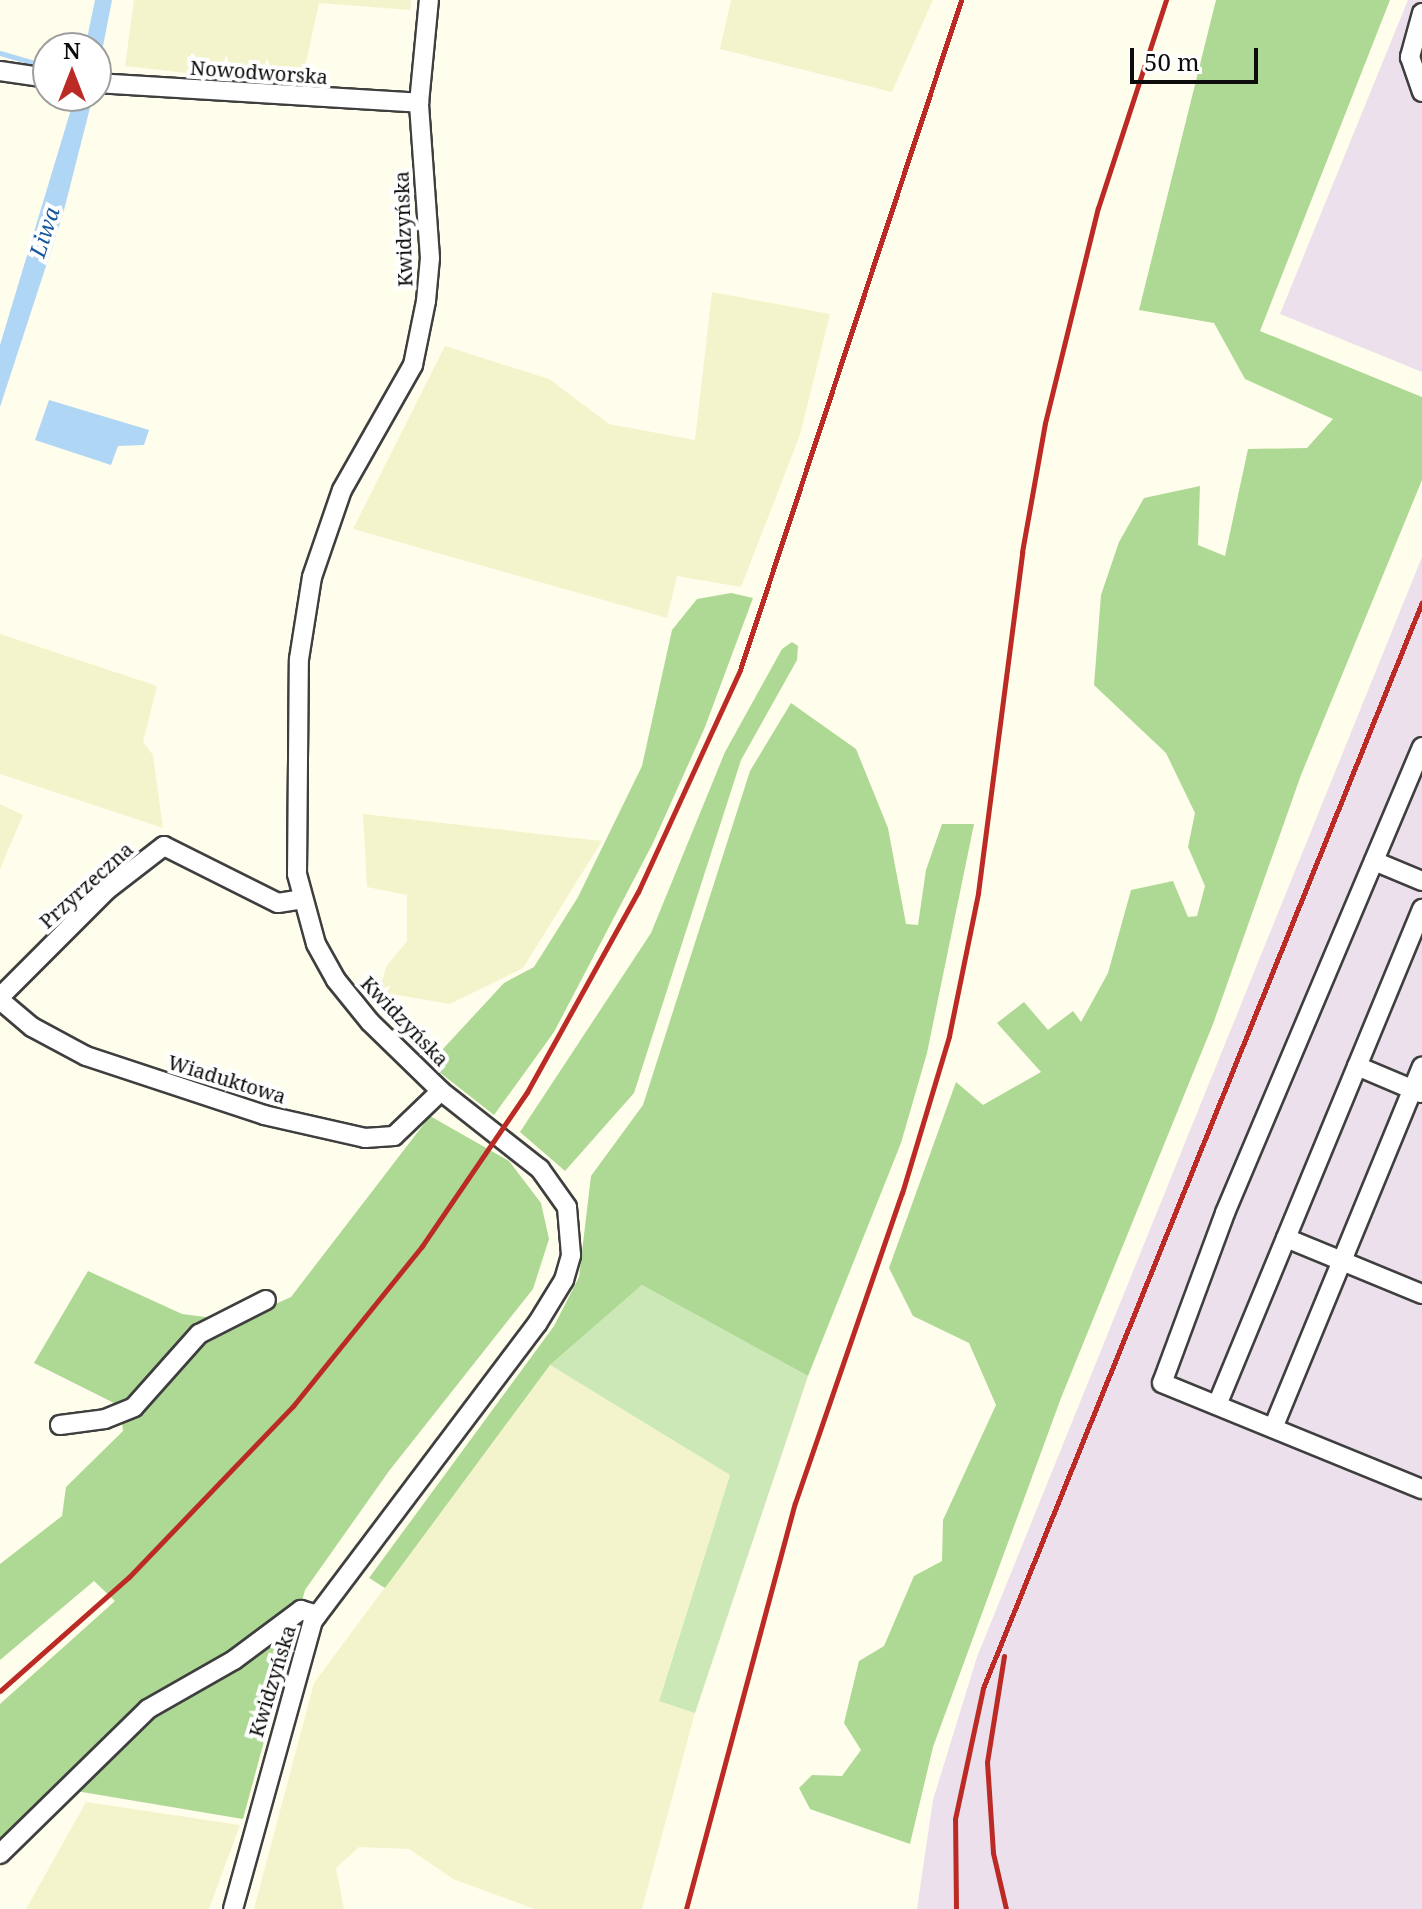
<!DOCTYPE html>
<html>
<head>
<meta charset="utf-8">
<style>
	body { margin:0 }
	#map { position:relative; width:1422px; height:1909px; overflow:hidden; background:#fffdeb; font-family:"Noto Serif",serif }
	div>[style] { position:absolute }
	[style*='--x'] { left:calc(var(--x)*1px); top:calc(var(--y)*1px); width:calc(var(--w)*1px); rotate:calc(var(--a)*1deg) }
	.industrial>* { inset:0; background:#ebe0eb }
	.farmland>* { inset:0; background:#f4f4cc }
	.green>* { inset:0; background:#cce8b6 }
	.forest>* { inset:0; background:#aed995 }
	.water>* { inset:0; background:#b0d6f6 }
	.stream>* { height:5px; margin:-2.5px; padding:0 2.5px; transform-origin:2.5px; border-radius:2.5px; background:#b0d6f6 }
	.roads { filter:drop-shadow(2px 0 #3f3f3f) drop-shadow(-2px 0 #3f3f3f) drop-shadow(0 2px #3f3f3f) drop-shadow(0 -2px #3f3f3f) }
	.minor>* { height:18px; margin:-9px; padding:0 9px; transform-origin:9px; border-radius:9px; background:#fff }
	.rail>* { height:5px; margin:-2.5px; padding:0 2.5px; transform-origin:2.5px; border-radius:2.5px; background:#bb2a25 }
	span { translate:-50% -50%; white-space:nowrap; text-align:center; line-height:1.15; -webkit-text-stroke:8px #fff; paint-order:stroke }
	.street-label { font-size:20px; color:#0c0c0c }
	.water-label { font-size:22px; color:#16579c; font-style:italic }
	.north { position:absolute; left:32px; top:32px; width:80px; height:80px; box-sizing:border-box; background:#fff; border:2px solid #9e9e9e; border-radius:50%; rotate:0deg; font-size:22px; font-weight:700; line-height:32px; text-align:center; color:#0c0c0c }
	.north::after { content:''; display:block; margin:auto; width:28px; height:36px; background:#bb2a25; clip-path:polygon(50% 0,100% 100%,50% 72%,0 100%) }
	.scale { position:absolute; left:1130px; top:48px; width:128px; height:36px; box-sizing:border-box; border:4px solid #0c0c0c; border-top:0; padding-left:10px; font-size:24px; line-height:28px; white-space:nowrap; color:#0c0c0c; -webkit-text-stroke:6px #fff; paint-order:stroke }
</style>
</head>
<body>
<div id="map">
	<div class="industrial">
		<i style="clip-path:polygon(1408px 0,1422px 0,1422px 372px,1280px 314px)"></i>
		<i style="clip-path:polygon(1422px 557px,1422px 1909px,917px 1909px,933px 1800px,977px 1657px)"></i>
	</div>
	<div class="farmland">
		<i style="clip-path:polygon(134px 0,411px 0,410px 10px,319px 3px,301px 86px,125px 66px)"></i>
		<i style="clip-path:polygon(731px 0,933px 0,892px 92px,720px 49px)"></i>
		<i style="clip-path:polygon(712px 292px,830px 314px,800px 435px,741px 587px,677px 576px,667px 618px,353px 529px,445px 346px,549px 379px,609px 424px,695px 440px)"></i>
		<i style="clip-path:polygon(0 634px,157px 686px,143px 742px,153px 755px,163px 828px,0 774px)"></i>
		<i style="clip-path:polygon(0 804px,23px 815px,0 869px)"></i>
		<i style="clip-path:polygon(363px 814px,602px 841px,523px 968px,450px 1004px,379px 992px,386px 967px,407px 941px,407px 895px,367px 887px)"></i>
		<i style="clip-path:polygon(550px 1365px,730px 1475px,659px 1700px,695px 1713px,642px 1909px,534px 1909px,453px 1879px,409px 1849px,359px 1847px,336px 1868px,344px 1909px,254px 1909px,314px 1683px)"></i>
		<i style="clip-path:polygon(86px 1802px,240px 1825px,209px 1909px,26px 1909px)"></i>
	</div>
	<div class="green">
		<i style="clip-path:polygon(642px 1285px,808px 1376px,695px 1713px,659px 1701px,730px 1475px,550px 1365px)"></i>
	</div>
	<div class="forest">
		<i style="clip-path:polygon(1216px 0,1390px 0,1260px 331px,1422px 397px,1422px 480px,1301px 775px,1213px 1024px,1061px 1398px,933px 1747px,910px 1844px,810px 1809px,799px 1788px,812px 1775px,842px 1776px,861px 1750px,844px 1723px,859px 1661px,884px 1646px,914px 1576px,942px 1561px,943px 1520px,996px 1405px,969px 1343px,913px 1316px,889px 1268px,956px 1082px,983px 1105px,1041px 1072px,997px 1023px,1024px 1002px,1048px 1030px,1073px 1011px,1081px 1022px,1108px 973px,1131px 890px,1173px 881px,1188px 917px,1197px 916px,1205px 886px,1188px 847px,1195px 813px,1166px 753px,1094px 685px,1101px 595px,1119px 542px,1144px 498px,1200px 486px,1198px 545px,1225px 556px,1248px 449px,1307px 448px,1333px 419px,1245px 379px,1214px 323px,1139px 310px)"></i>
		<i style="clip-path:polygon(731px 593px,753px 598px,705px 727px,653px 843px,554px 1032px,494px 1115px,429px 1064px,504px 983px,534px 967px,578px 897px,642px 766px,672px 630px,697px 599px)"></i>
		<i style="clip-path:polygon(792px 642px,798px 646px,797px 660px,741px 760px,634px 1093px,565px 1171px,520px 1132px,651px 933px,725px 752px,782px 649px)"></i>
		<i style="clip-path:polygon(791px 703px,856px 749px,888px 828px,906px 924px,918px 925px,926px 870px,942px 824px,974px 824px,927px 1053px,901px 1143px,808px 1376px,642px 1285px,550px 1365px,385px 1588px,369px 1578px,554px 1326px,579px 1277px,591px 1176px,643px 1105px,750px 771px)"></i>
		<i style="clip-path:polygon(430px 1116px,509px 1161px,541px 1203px,549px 1239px,533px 1289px,389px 1471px,305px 1590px,243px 1819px,58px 1788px,0 1843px,0 1704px,115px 1601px,94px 1581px,0 1660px,0 1564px,62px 1516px,66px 1487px,123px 1431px,120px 1406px,34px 1363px,88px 1271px,182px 1314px,237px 1321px,291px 1297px)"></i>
	</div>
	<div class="water">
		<i style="clip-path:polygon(95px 0,112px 0,96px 82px,96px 48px,85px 48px)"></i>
		<i style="clip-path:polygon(75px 96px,93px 96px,63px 214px,0 407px,0 345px)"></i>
		<i style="clip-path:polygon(49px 400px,149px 430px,144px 445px,118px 446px,111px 465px,35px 440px)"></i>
	</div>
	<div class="stream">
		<i style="--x:0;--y:53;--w:47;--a:16.1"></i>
	</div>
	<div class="roads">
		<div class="minor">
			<i style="--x:1422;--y:13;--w:46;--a:105.3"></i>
			<i style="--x:1410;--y:57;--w:37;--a:71"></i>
			<i style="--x:0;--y:71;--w:49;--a:8.3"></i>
			<i style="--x:96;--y:83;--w:324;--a:3.5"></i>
			<i style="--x:1422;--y:747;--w:506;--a:112.92"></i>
			<i style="--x:1225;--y:1213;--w:181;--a:110.3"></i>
			<i style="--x:1162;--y:1383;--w:281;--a:22.2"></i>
			<i style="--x:1374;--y:861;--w:52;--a:22.6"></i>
			<i style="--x:0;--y:997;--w:151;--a:-45"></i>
			<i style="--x:107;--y:890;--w:72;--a:-37.7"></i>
			<i style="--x:164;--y:846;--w:127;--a:26.6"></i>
			<i style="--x:278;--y:903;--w:24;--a:-9"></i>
			<i style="--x:0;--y:1000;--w:42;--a:40.2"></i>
			<i style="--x:32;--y:1027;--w:61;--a:28.2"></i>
			<i style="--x:86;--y:1056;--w:188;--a:18.3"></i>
			<i style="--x:264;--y:1115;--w:104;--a:12.8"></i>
			<i style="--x:365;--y:1138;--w:29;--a:-4"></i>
			<i style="--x:394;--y:1136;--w:65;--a:-43.8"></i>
			<i style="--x:1357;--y:1066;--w:69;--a:22.9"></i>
			<i style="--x:1286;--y:1238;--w:147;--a:22.4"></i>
			<i style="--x:1217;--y:1405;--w:537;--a:-67.54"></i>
			<i style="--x:60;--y:1425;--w:45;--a:-7.6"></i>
			<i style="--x:105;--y:1419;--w:31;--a:-22"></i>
			<i style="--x:134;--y:1407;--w:98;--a:-48.3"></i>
			<i style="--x:199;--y:1334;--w:75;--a:-26.9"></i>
			<i style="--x:1273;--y:1428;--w:391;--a:-67.6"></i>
			<i style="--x:0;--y:1854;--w:207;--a:-44.4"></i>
			<i style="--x:148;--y:1709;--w:99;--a:-29.7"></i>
			<i style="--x:234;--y:1660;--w:84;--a:-36.7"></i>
			<i style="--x:301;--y:1610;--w:17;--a:17"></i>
			<i style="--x:233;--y:1909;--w:299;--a:-74.5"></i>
			<i style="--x:313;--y:1621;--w:372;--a:-53"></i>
			<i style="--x:537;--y:1324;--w:52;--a:-58.5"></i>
			<i style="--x:564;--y:1280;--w:26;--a:-74"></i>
			<i style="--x:571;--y:1255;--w:48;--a:-94.8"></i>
			<i style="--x:567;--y:1207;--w:47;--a:-125.4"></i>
			<i style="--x:540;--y:1169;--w:126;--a:-141.8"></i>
			<i style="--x:441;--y:1091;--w:99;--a:-135.8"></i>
			<i style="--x:370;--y:1022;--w:54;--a:-129"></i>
			<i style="--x:336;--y:980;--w:41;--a:-119.1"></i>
			<i style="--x:316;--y:944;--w:73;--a:-105.2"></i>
			<i style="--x:297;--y:874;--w:215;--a:-89.5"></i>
			<i style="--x:299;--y:659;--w:83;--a:-81"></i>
			<i style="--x:312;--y:577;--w:92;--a:-71"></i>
			<i style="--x:342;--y:490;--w:144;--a:-60.4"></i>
			<i style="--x:413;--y:365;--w:65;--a:-78.5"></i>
			<i style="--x:426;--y:301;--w:43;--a:-84.7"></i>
			<i style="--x:430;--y:258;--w:155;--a:-94.1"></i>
			<i style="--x:419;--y:103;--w:103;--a:-84.5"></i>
		</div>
	</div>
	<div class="rail">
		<i style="--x:1004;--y:1656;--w:107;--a:99.1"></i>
		<i style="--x:987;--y:1762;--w:91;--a:86.2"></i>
		<i style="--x:993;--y:1853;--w:57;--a:76.9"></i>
		<i style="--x:0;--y:1691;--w:172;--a:-41.5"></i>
		<i style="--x:129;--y:1577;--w:237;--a:-46.2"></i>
		<i style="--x:293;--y:1406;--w:206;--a:-51.1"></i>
		<i style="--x:422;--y:1246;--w:186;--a:-55.7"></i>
		<i style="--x:527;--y:1092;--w:229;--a:-61"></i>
		<i style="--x:638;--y:892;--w:244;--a:-65.3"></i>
		<i style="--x:740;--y:670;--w:706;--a:-71.74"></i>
		<i style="--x:686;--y:1909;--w:420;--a:-75"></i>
		<i style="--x:795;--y:1503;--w:328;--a:-71"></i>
		<i style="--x:902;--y:1193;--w:164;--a:-73.3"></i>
		<i style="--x:949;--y:1036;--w:146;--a:-78.5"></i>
		<i style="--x:978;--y:893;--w:344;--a:-82.6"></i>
		<i style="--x:1022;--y:552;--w:131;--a:-79.9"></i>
		<i style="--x:1045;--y:423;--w:221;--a:-76.2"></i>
		<i style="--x:1098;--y:208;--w:219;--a:-71.9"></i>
		<i style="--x:956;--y:1909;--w:90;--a:-90.6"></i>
		<i style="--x:955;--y:1819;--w:134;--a:-77.9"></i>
		<i style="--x:983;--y:1688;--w:1171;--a:-67.99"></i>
	</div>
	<div class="street-label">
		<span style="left:259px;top:72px;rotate:4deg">Nowodworska</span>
		<span style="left:403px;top:229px;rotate:-92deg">Kwidzyńska</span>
		<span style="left:86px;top:885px;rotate:-42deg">Przyrzeczna</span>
		<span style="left:405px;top:1021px;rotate:46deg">Kwidzyńska</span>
		<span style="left:227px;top:1079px;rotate:17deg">Wiaduktowa</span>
		<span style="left:272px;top:1681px;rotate:-73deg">Kwidzyńska</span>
	</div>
	<div class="water-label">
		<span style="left:44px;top:232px;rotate:-72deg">Liwa</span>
	</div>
	<div class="north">N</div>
	<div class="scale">50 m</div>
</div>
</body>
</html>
